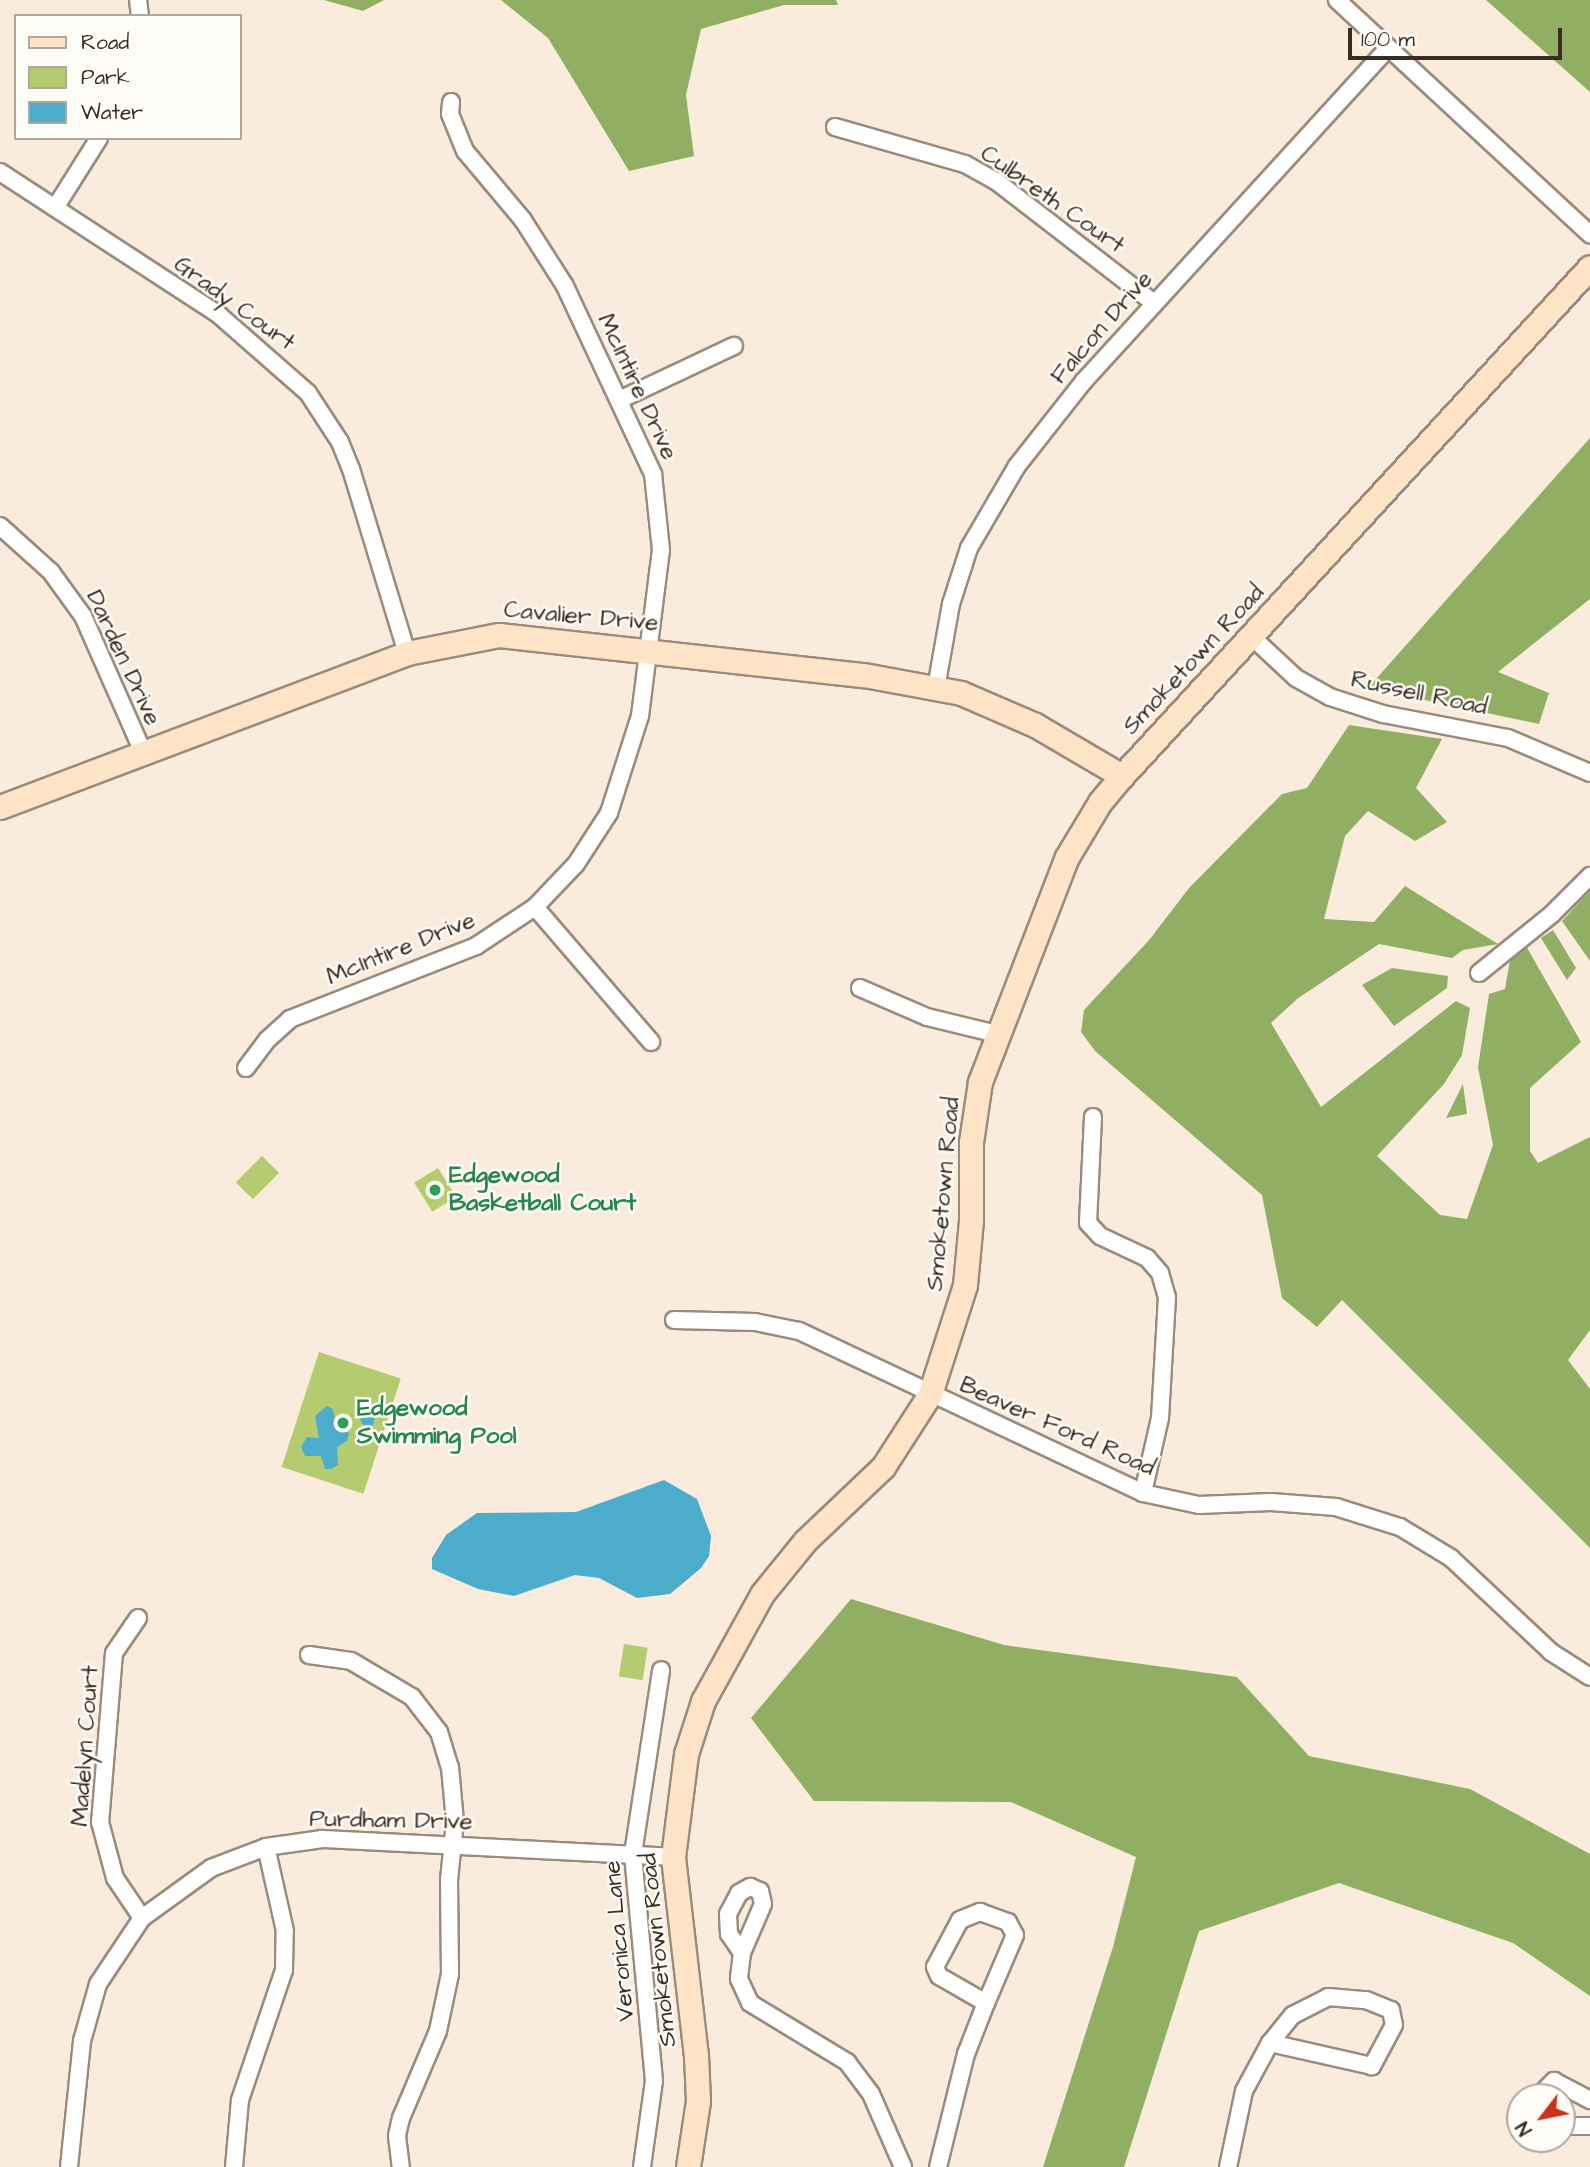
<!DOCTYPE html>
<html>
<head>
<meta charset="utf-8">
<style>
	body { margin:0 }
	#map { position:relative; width:1590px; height:2167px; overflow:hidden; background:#f9ecdc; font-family:"Architects Daughter",sans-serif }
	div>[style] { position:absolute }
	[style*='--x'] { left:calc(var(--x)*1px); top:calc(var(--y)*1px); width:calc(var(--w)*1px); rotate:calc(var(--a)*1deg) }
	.green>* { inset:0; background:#b5cb6f; transform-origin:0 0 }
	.forest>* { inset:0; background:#90af62 }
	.water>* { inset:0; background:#4caccb }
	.roads { filter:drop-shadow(2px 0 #9a8b7d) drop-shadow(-2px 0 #9a8b7d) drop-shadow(0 2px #9a8b7d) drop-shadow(0 -2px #9a8b7d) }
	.street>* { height:16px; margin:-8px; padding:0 8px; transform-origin:8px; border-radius:8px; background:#fff }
	.secondary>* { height:23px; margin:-11.5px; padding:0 11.5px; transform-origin:11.5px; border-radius:11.5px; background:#fee4c6 }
	.dots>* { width:19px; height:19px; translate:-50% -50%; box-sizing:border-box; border:4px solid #fdfcf7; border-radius:50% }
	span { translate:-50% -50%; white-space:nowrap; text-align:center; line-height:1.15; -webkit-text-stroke:5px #fdfcf7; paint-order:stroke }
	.street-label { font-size:24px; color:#3b2a1e }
	.leisure-label { font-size:24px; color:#27864d; font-weight:700 }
	.left { translate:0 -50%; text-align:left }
	.legend { position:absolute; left:14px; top:14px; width:228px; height:126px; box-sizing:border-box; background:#fdfcf7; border:2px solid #afa8a0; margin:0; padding:9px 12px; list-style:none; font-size:21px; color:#3b2a1e }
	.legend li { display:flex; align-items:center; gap:14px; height:35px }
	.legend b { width:35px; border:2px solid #afa8a0 }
	.north { position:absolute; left:1506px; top:2083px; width:70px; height:70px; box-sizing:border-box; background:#fdfcf7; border:2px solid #afa8a0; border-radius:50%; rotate:238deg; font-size:19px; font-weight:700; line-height:28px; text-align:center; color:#3b2a1e }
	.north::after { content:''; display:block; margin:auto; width:24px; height:32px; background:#c8321e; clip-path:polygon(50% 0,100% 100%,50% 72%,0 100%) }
	.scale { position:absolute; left:1348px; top:28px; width:214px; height:32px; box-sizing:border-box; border:4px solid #3b2a1e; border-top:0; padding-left:9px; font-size:21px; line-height:24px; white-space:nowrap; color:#3b2a1e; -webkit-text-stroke:5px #fdfcf7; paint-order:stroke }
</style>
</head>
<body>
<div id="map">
	<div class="green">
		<i style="left:262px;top:1156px;width:24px;height:37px;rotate:45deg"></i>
		<i style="left:438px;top:1168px;width:34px;height:28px;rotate:58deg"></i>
		<i style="left:319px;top:1352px;width:86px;height:121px;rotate:18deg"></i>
		<i style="left:624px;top:1644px;width:24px;height:33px;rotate:9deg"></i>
	</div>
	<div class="forest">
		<i style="clip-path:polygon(324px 0,384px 0,363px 11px)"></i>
		<i style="clip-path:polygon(501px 0,836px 0,838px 5px,784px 5px,701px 29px,686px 95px,694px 156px,629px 171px,548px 38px)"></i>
		<i style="clip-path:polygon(1486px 0,1590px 0,1590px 92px)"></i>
		<i style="clip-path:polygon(1590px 438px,1590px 599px,1498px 672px,1549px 693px,1539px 724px,1368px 688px)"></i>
		<i style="clip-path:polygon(1349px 725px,1442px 739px,1416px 788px,1447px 822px,1415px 841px,1368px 811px,1345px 836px,1324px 919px,1374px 922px,1405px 886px,1498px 944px,1463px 950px,1452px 958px,1379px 944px,1297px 999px,1271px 1023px,1321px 1107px,1456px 1001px,1470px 1008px,1462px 1055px,1444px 1084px,1377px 1156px,1440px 1215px,1467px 1219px,1493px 1145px,1478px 1067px,1489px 994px,1505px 989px,1510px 960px,1526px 946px,1581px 1042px,1530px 1088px,1530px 1151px,1538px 1163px,1590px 1137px,1590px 1330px,1568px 1360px,1590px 1389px,1590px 1548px,1342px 1300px,1317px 1327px,1282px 1298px,1262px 1195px,1095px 1051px,1081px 1032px,1084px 1010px,1150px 939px,1189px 888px,1282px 794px,1307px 788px)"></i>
		<i style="clip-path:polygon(1590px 891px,1590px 961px,1562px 921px)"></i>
		<i style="clip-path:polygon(1553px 930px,1576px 968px,1567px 980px,1541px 938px)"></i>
		<i style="clip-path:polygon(1392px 968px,1448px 976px,1447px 988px,1394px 1026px,1362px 985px)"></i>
		<i style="clip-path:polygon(1463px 1084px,1467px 1114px,1446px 1118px)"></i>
		<i style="clip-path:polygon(851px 1599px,1004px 1645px,1237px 1677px,1309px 1756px,1470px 1789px,1590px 1854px,1590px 1996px,1513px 1943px,1339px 1883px,1199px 1931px,1124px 2167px,1043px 2167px,1113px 1947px,1136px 1857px,1011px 1802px,814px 1801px,751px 1718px)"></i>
	</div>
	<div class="water">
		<i style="clip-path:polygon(327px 1406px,333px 1409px,336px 1425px,349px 1433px,347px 1441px,337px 1447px,338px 1465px,331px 1469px,325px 1469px,321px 1456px,305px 1456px,301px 1447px,307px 1437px,319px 1438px,315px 1416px)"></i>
		<i style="clip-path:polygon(365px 1406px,375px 1418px,372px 1427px,362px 1424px,358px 1412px)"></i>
		<i style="clip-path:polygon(664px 1480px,697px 1499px,711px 1536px,709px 1556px,701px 1568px,670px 1594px,637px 1598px,599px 1578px,575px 1575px,514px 1596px,478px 1589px,432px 1569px,432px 1558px,446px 1535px,477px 1513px,576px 1512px)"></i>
	</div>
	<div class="roads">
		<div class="street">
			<i style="--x:138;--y:0;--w:16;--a:83"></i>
			<i style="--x:1337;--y:0;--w:345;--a:42.8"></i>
			<i style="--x:835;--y:127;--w:135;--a:15.9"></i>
			<i style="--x:965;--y:164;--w:35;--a:29"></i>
			<i style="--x:996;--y:181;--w:200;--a:37.7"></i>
			<i style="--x:0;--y:172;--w:262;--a:33.1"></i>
			<i style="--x:219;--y:315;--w:118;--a:41.2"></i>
			<i style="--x:308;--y:393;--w:59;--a:56.9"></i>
			<i style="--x:340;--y:442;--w:29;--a:68"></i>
			<i style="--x:351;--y:469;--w:192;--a:73.1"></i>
			<i style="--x:55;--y:208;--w:83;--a:-57.8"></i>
			<i style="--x:619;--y:400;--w:127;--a:-25.2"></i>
			<i style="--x:0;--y:526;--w:69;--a:42"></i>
			<i style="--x:51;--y:572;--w:54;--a:54"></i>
			<i style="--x:83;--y:616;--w:149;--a:66.2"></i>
			<i style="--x:1252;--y:637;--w:60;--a:43"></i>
			<i style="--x:1296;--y:678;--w:39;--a:29"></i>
			<i style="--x:1330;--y:697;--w:56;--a:17.8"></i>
			<i style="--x:1383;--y:714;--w:127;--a:10.9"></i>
			<i style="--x:1508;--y:738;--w:89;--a:23.1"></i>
			<i style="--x:936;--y:688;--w:85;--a:-79.9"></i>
			<i style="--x:951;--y:604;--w:59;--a:-72.2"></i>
			<i style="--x:969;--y:548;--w:95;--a:-59.7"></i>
			<i style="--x:1017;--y:466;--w:108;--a:-51.8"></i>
			<i style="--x:1084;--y:381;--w:449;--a:-47.6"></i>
			<i style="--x:535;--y:907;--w:178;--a:49.3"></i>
			<i style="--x:1479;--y:973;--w:94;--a:-38.9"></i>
			<i style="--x:1552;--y:914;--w:54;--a:-45"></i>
			<i style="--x:860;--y:988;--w:73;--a:23.4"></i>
			<i style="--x:927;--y:1017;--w:72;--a:13.7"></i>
			<i style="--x:246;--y:1068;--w:35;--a:-53"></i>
			<i style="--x:267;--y:1040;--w:31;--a:-42"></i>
			<i style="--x:290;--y:1019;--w:200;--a:-21.4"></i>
			<i style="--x:476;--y:946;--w:71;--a:-33.5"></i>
			<i style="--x:535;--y:907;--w:59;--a:-46.4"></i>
			<i style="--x:576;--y:864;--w:61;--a:-57.1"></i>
			<i style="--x:609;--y:813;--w:102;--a:-72.3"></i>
			<i style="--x:640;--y:716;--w:167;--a:-82.8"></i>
			<i style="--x:661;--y:550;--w:76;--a:-96"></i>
			<i style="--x:653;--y:474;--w:208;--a:-115.1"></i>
			<i style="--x:565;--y:286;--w:78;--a:-122.5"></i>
			<i style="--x:523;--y:220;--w:90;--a:-130"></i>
			<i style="--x:465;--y:151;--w:40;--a:-112"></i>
			<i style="--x:450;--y:114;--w:12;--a:-85"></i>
			<i style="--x:1093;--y:1117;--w:106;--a:92.7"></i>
			<i style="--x:1088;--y:1223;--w:18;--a:47"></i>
			<i style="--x:1100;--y:1236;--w:52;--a:25.1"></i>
			<i style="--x:1147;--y:1258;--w:20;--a:49"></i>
			<i style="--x:1160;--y:1273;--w:25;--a:74"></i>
			<i style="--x:1167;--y:1297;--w:121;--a:93.3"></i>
			<i style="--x:1160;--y:1418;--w:77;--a:102.8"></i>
			<i style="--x:674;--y:1320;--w:81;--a:1.4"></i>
			<i style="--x:755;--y:1322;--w:45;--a:11.6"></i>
			<i style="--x:799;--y:1331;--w:380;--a:25.2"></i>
			<i style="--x:1143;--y:1493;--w:57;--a:12.1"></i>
			<i style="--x:1199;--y:1505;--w:72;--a:-2.4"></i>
			<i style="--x:1271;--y:1502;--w:65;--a:4.4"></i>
			<i style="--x:1336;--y:1507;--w:67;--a:17.4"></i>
			<i style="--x:1400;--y:1527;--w:60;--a:31.3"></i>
			<i style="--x:1451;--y:1558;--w:137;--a:43.2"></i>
			<i style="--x:1551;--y:1652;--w:46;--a:32.7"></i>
			<i style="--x:138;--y:1618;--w:42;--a:124.4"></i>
			<i style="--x:114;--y:1653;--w:170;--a:94.7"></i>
			<i style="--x:100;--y:1822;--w:58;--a:75"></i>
			<i style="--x:115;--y:1878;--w:48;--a:56"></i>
			<i style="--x:309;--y:1655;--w:42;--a:8.1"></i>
			<i style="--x:351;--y:1661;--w:71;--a:30.5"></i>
			<i style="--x:412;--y:1697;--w:44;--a:52.4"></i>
			<i style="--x:439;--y:1732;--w:37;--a:73"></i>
			<i style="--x:450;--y:1767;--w:55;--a:84.8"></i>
			<i style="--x:455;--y:1822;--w:58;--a:95.9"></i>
			<i style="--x:449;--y:1880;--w:94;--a:89.4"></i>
			<i style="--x:450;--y:1974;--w:58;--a:101.9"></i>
			<i style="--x:438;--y:2031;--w:95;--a:113"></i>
			<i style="--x:401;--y:2118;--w:18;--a:103"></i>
			<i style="--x:397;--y:2136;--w:31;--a:83"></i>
			<i style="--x:750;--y:1887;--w:11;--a:22"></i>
			<i style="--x:760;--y:1891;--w:13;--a:77"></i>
			<i style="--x:763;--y:1904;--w:53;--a:113.2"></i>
			<i style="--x:742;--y:1953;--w:23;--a:-124"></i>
			<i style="--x:729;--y:1934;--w:20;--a:-93"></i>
			<i style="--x:728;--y:1914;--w:24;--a:-62"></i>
			<i style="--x:739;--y:1893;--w:13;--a:-29"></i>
			<i style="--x:980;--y:1912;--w:30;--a:20"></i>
			<i style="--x:1008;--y:1922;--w:15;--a:62"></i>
			<i style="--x:1015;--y:1935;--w:74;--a:113.1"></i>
			<i style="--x:986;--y:2003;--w:54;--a:-150.1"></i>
			<i style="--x:939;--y:1976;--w:10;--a:-114"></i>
			<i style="--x:935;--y:1967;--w:53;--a:-62"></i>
			<i style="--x:960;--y:1920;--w:22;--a:-22"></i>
			<i style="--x:742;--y:1953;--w:26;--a:97"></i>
			<i style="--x:739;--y:1979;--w:26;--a:65"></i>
			<i style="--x:750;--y:2003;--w:114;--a:31.3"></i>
			<i style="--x:847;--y:2062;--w:40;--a:53"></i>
			<i style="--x:871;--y:2094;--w:80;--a:66.3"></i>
			<i style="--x:1328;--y:1997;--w:38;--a:5"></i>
			<i style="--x:1366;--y:2000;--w:27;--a:22"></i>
			<i style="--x:1391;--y:2010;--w:15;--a:79"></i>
			<i style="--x:1394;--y:2025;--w:47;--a:118.2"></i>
			<i style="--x:1372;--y:2066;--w:105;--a:-167.3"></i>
			<i style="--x:1270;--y:2043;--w:36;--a:-51"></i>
			<i style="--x:1293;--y:2015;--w:39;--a:-27"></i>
			<i style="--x:1538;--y:2097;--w:23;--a:-45"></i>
			<i style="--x:1554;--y:2081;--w:41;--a:27.8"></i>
			<i style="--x:1562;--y:2126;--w:28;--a:0"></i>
			<i style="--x:69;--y:2167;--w:127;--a:-84.1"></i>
			<i style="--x:82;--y:2041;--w:59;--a:-74.3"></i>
			<i style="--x:98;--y:1984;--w:79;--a:-56.3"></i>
			<i style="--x:142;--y:1918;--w:85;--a:-35.9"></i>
			<i style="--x:211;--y:1868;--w:59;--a:-20.9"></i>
			<i style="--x:266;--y:1847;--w:57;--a:-8.1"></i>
			<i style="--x:322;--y:1839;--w:351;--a:2.9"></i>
			<i style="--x:234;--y:2167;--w:67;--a:-84.9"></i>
			<i style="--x:240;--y:2100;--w:137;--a:-71.3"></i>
			<i style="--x:284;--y:1970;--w:39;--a:-89"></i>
			<i style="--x:285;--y:1931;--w:86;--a:-102.7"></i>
			<i style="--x:642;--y:2167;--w:87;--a:-82.1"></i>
			<i style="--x:654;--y:2081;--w:228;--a:-95.3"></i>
			<i style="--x:633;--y:1854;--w:186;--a:-81.3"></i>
			<i style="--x:938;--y:2167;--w:116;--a:-76.1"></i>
			<i style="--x:966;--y:2054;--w:55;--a:-68.6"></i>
			<i style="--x:1228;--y:2167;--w:78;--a:-78.1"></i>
			<i style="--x:1244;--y:2091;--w:55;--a:-61.6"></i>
		</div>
		<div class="secondary">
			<i style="--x:0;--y:807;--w:435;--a:-20.7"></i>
			<i style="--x:407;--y:653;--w:94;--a:-11.1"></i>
			<i style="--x:499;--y:635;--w:367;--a:6.3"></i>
			<i style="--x:864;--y:675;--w:99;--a:10.5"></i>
			<i style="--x:961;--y:693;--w:81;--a:23.4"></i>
			<i style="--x:1035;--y:725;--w:101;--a:30.4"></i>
			<i style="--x:688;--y:2167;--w:67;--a:-81.4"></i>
			<i style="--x:698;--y:2101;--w:45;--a:-92.5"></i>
			<i style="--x:696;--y:2056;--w:200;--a:-96.6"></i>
			<i style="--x:673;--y:1857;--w:104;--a:-82.8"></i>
			<i style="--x:686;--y:1754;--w:56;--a:-72.2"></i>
			<i style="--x:703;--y:1701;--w:122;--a:-61.1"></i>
			<i style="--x:762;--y:1594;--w:68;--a:-50.9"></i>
			<i style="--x:805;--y:1541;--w:108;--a:-43.5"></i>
			<i style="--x:883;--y:1467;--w:87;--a:-57.2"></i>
			<i style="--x:930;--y:1394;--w:114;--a:-72.2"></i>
			<i style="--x:965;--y:1285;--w:65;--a:-84.7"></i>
			<i style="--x:971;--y:1220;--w:78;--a:-90"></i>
			<i style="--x:971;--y:1142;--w:61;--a:-81.5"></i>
			<i style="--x:980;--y:1082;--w:241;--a:-68.9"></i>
			<i style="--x:1067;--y:857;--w:64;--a:-59"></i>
			<i style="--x:1100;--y:802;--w:34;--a:-50"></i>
			<i style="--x:1122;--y:776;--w:691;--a:-47.4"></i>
		</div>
	</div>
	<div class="dots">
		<i style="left:435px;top:1190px;background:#2e9e5b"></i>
		<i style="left:343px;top:1423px;background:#2e9e5b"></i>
	</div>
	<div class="street-label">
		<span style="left:1052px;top:200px;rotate:35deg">Culbreth Court</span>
		<span style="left:234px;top:304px;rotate:36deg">Grady Court</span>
		<span style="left:1102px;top:328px;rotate:-49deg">Falcon Drive</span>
		<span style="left:637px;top:387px;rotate:65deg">McIntire Drive</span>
		<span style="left:581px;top:617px;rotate:5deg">Cavalier Drive</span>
		<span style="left:123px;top:658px;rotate:65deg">Darden Drive</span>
		<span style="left:1194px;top:660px;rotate:-47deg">Smoketown Road</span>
		<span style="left:1419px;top:694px;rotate:12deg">Russell Road</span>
		<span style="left:401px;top:949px;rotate:-22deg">McIntire Drive</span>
		<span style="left:944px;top:1194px;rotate:-85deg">Smoketown Road</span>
		<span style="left:1057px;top:1427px;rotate:24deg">Beaver Ford Road</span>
		<span style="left:86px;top:1746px;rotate:-86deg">Madelyn Court</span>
		<span style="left:391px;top:1821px;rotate:1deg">Purdham Drive</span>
		<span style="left:620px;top:1941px;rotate:-95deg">Veronica Lane</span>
		<span style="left:659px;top:1950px;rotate:-96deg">Smoketown Road</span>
	</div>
	<div class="leisure-label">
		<span class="left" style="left:449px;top:1190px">Edgewood<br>Basketball Court</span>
		<span class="left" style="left:357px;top:1423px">Edgewood<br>Swimming Pool</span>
	</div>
	<ul class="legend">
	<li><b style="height:9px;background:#fee4c6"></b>Road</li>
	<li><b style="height:19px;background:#b5cb6f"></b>Park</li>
	<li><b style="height:19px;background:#4caccb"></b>Water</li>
	</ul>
	<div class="north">N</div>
	<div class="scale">100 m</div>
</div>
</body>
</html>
